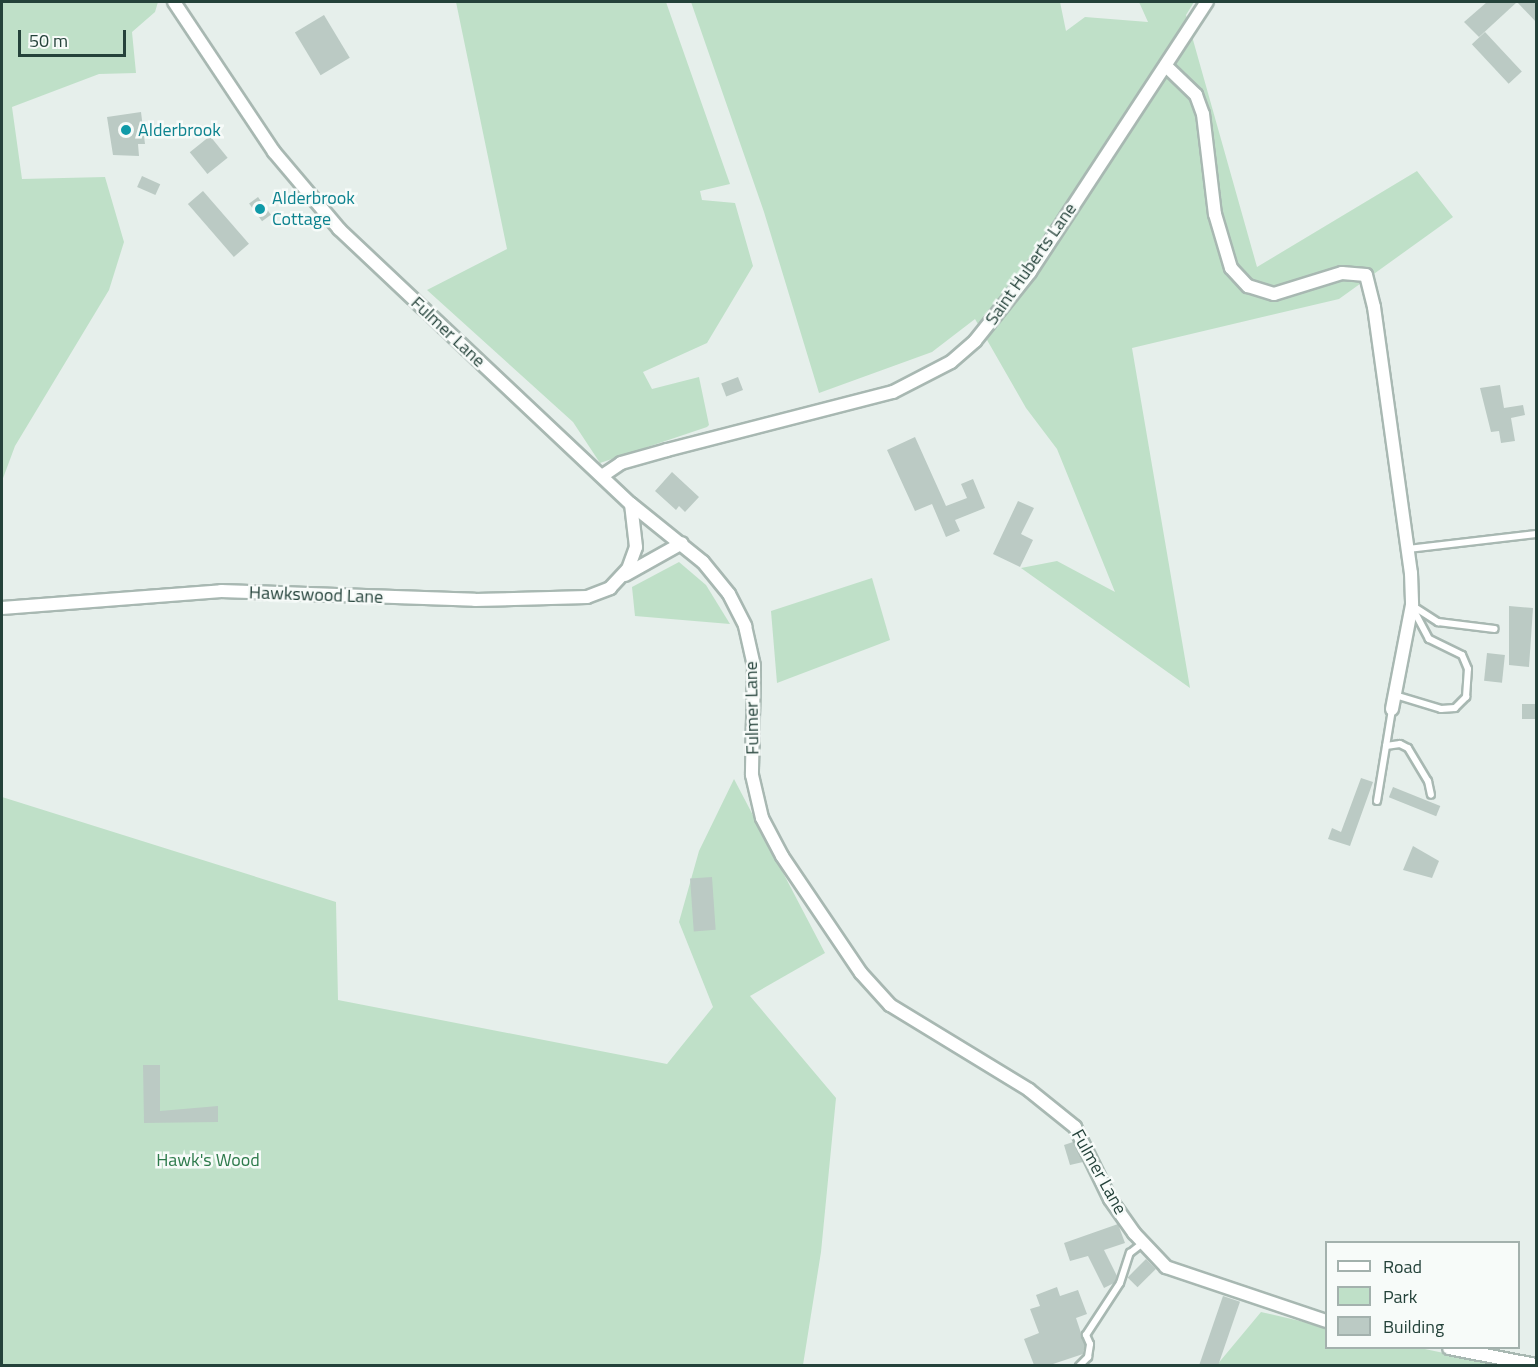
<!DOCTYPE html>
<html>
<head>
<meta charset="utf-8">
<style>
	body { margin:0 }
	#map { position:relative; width:1538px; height:1367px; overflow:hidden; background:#e6efeb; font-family:"Titillium Web",sans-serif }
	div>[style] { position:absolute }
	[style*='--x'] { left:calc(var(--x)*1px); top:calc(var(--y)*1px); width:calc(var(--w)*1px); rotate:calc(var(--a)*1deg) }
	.green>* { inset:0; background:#bfe0c8 }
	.building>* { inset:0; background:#bbcac4; transform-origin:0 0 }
	.roads { filter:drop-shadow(2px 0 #a8b8b2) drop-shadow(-2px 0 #a8b8b2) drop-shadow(0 2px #a8b8b2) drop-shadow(0 -2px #a8b8b2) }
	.lane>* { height:6px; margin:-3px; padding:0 3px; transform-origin:3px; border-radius:3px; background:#fff }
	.street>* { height:12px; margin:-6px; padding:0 6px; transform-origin:6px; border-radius:6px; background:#fff }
	.dots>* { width:16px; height:16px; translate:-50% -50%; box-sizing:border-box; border:3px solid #f7fbf9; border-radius:50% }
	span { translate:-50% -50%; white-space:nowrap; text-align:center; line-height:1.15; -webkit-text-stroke:5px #f7fbf9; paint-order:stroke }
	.culture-label { font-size:18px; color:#0d838f }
	.left { translate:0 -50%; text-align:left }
	.street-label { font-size:18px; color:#24423a }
	.park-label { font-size:18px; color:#2d7a4b }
	.frame { position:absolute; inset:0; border:3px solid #24423a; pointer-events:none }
	.legend { position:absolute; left:1325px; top:1241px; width:195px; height:108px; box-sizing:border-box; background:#f7fbf9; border:2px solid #a3b1ad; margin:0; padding:8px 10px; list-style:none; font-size:18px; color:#24423a }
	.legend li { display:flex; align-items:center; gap:12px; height:30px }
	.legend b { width:30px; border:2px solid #a3b1ad }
	.scale { position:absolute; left:18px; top:30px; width:108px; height:27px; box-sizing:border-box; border:3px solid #24423a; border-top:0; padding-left:8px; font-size:18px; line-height:21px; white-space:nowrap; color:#24423a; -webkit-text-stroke:4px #f7fbf9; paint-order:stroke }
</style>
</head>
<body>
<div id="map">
	<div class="green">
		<i style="clip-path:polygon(2px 2px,158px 2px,155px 12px,132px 32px,136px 73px,99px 74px,12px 107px,22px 179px,105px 177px,124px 242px,109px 290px,15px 446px,2px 481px)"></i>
		<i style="clip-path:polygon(456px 2px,666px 2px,730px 184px,700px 191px,702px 200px,735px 203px,753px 266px,707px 343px,643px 372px,652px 389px,699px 377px,709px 425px,707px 427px,600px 463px,573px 422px,427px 290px,507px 249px)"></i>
		<i style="clip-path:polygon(691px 2px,1060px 2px,1066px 31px,1085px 17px,1148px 22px,1139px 2px,1194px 2px,1186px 15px,1257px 267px,1417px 171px,1453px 217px,1339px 299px,1132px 348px,1190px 688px,1021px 568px,1057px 561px,1115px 592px,1057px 449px,1026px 408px,975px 319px,932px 352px,819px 393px,764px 212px)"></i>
		<i style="clip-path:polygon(679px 562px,706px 585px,730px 624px,635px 616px,632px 587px)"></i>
		<i style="clip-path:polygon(872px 578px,890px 640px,777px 683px,771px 611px)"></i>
		<i style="clip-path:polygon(734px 779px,825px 953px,750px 996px,836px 1098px,821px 1252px,803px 1365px,2px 1365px,2px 797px,336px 902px,338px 1000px,667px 1064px,713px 1007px,679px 922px,699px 851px)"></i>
		<i style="clip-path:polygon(1261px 1312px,1326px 1327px,1326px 1348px,1420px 1348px,1501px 1365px,1216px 1366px)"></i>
	</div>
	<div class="building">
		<i style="clip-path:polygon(1487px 2px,1517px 2px,1479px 37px,1464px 22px)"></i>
		<i style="clip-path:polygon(1517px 2px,1536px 2px,1536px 22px)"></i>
		<i style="left:324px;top:15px;width:50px;height:34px;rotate:59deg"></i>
		<i style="left:1485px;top:32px;width:54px;height:18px;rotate:47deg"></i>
		<i style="clip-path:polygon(141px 112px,145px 144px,138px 144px,139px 156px,113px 155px,107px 117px)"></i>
		<i style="left:210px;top:136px;width:28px;height:26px;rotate:51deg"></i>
		<i style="left:142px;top:176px;width:20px;height:12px;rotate:24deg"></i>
		<i style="left:203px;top:191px;width:70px;height:20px;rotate:49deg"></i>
		<i style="left:258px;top:197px;width:22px;height:11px;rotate:54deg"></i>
		<i style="left:738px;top:377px;width:14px;height:18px;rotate:69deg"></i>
		<i style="clip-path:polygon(1500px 385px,1504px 408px,1523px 405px,1525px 415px,1511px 418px,1515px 441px,1501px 443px,1499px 431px,1491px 432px,1480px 388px)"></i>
		<i style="clip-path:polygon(915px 437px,946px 506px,967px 498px,961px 484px,973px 479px,985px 508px,955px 520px,960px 531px,946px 537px,932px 504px,915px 511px,887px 450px)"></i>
		<i style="clip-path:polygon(672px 472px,699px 497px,685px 512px,679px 506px,676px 510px,655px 491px)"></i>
		<i style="clip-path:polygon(1018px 501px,1034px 508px,1021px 534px,1033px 540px,1020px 567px,993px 554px)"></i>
		<i style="clip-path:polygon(1509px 606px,1533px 608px,1529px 667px,1509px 665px)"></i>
		<i style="left:1487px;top:653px;width:18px;height:28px;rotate:6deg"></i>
		<i style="left:1536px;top:704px;width:15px;height:14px;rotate:90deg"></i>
		<i style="clip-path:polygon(1361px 778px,1373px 782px,1350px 846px,1328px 839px,1332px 828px,1341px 832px)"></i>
		<i style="left:1393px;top:787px;width:51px;height:11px;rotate:22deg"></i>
		<i style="clip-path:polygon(1413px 846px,1439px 861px,1432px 878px,1403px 870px)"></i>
		<i style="left:712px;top:877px;width:53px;height:22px;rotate:86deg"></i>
		<i style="clip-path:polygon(143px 1065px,160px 1065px,160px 1111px,218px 1106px,218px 1122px,144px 1123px)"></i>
		<i style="clip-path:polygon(1073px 1142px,1083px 1162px,1070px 1165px,1064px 1145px)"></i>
		<i style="clip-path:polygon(1118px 1224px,1125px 1243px,1104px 1250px,1117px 1276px,1114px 1283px,1104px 1288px,1088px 1256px,1070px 1261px,1064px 1243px)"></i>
		<i style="left:1146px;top:1259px;width:14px;height:26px;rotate:45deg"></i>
		<i style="clip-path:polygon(1057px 1287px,1060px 1296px,1078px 1290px,1087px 1314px,1076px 1318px,1085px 1345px,1083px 1354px,1050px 1365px,1034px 1365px,1024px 1339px,1039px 1333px,1030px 1309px,1040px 1306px,1036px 1295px)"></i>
		<i style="left:1223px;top:1296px;width:18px;height:77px;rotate:19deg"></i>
	</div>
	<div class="roads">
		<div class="lane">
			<i style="--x:1408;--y:549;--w:129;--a:-6.7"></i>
			<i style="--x:1413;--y:606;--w:30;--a:33"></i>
			<i style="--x:1438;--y:622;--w:57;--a:7"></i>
			<i style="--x:1395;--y:695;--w:48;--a:16.9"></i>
			<i style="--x:1441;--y:709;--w:14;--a:-4"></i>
			<i style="--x:1455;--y:708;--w:16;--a:-45"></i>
			<i style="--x:1466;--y:697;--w:28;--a:-86"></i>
			<i style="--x:1468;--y:669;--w:15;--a:-113"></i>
			<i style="--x:1462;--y:655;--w:37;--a:-154"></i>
			<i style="--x:1429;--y:639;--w:34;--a:-118"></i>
			<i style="--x:1386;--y:746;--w:14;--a:-8"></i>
			<i style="--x:1400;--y:744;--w:9;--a:27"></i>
			<i style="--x:1408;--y:748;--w:39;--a:59"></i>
			<i style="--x:1428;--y:781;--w:14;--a:78"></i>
			<i style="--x:1377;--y:801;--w:93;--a:-80.7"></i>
			<i style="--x:1079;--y:1366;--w:13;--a:-45"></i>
			<i style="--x:1088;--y:1357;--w:13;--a:-81"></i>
			<i style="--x:1090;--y:1344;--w:10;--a:-114"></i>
			<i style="--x:1086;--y:1335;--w:62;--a:-56.8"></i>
			<i style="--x:1120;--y:1283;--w:32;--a:-72"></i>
			<i style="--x:1130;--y:1253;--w:16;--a:-38"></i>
		</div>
		<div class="street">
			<i style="--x:174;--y:2;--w:180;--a:56.3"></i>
			<i style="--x:274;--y:152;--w:101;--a:49.8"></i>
			<i style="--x:339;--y:229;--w:401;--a:43.3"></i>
			<i style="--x:631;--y:504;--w:92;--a:38.9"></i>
			<i style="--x:703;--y:562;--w:41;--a:50.9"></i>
			<i style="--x:729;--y:594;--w:36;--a:63"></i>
			<i style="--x:745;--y:626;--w:41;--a:77.3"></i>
			<i style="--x:754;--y:666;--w:109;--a:91.1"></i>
			<i style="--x:752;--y:775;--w:44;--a:76.9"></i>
			<i style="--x:762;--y:818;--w:43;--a:62.2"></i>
			<i style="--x:782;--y:856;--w:141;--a:56"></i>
			<i style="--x:861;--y:973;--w:43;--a:47.8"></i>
			<i style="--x:890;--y:1005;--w:163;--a:31.4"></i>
			<i style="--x:1029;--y:1090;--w:59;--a:38.8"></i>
			<i style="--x:1075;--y:1127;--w:80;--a:64.1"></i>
			<i style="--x:1110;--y:1199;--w:42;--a:54.8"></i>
			<i style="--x:1134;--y:1233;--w:47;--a:46.7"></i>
			<i style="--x:1166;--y:1267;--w:169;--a:18.6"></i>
			<i style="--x:1166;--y:66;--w:42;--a:44"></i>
			<i style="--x:1196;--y:95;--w:20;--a:70"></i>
			<i style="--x:1203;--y:114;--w:101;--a:83.2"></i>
			<i style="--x:1215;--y:214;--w:56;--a:73.5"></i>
			<i style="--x:1231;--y:268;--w:25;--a:47"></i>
			<i style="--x:1248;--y:286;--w:27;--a:17"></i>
			<i style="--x:1274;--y:294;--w:71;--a:-17.2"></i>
			<i style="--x:1342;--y:273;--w:24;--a:5"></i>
			<i style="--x:1366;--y:275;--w:33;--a:76"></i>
			<i style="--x:1374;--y:307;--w:269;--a:82.1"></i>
			<i style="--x:1411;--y:573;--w:32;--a:88"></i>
			<i style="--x:1412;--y:605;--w:106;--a:100.9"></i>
			<i style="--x:602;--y:476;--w:23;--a:-34"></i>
			<i style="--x:621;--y:463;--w:48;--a:-15.8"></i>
			<i style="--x:667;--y:450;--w:233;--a:-14.4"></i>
			<i style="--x:893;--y:392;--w:65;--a:-27.3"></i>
			<i style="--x:951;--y:362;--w:32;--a:-41"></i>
			<i style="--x:975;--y:341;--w:88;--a:-51.4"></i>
			<i style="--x:1030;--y:272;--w:323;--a:-56.8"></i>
			<i style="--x:625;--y:575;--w:65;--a:-29.3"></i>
			<i style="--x:2;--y:608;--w:220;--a:-4.4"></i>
			<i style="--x:221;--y:591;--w:254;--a:2"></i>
			<i style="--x:475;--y:600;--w:112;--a:-1.5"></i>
			<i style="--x:587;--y:597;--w:25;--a:-21"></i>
			<i style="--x:610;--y:588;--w:26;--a:-47"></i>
			<i style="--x:628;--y:569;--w:23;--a:-70"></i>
			<i style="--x:636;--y:547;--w:43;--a:-96.6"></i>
			<i style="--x:1449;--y:1348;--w:89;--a:11.1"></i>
		</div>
	</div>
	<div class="dots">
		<i style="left:126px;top:130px;background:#0f9aa8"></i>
		<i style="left:260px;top:209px;background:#0f9aa8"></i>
	</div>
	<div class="culture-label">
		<span class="left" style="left:138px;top:130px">Alderbrook</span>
		<span class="left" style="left:272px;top:209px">Alderbrook<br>Cottage</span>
	</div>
	<div class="street-label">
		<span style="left:1031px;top:264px;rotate:-55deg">Saint Huberts Lane</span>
		<span style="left:448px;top:332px;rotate:43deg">Fulmer Lane</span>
		<span style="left:316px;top:595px;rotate:2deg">Hawkswood Lane</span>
		<span style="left:752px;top:708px;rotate:-91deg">Fulmer Lane</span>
		<span style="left:1099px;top:1172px;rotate:61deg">Fulmer Lane</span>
	</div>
	<div class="park-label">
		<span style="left:208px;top:1160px">Hawk's Wood</span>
	</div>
	<div class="frame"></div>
	<ul class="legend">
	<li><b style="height:8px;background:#fff"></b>Road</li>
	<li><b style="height:16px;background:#bfe0c8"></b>Park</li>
	<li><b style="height:16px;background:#bbcac4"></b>Building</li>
	</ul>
	<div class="scale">50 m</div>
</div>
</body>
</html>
